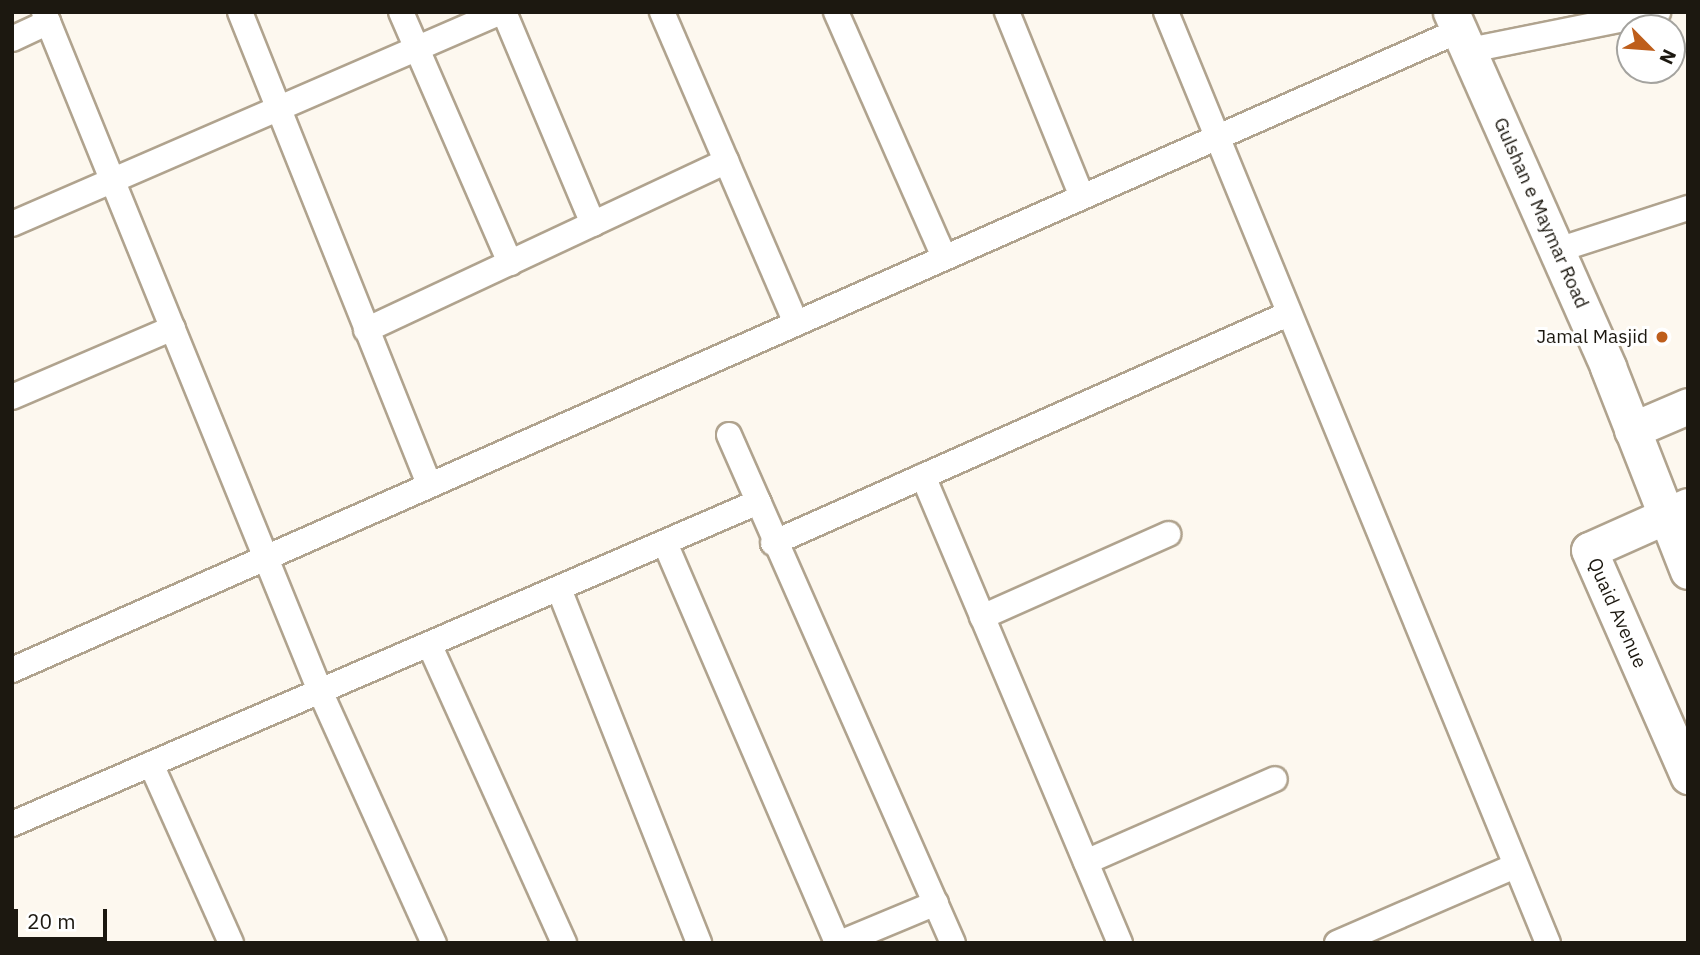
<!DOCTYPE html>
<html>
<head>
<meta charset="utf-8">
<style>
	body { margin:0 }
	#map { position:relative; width:1700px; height:955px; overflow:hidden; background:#fdf8ef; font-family:"IBM Plex Sans",sans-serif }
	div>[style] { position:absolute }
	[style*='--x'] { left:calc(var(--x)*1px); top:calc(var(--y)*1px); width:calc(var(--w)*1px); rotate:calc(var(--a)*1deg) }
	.roads { filter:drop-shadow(2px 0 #b0a38e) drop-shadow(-2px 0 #b0a38e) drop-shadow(0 2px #b0a38e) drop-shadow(0 -2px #b0a38e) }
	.street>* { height:24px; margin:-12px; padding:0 12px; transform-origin:12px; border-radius:12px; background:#fff }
	.secondary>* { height:35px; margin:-17.5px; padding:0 17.5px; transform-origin:17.5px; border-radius:17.5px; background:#fff }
	.dots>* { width:19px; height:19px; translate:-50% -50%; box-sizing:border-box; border:4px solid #fff; border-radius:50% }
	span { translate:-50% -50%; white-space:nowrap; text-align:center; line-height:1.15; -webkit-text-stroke:6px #fff; paint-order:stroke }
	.street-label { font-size:19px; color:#1c1810 }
	.poi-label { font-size:19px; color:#1c1810 }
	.right { translate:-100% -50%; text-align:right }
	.frame { position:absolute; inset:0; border:14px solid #1c1810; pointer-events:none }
	.north { position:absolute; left:1616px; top:14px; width:70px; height:70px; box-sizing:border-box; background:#fff; border:2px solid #a4a39f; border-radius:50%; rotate:115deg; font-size:19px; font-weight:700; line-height:28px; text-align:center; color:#1c1810 }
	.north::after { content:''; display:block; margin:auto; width:24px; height:32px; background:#be5e1b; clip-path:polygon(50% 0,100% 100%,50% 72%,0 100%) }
	.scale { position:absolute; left:14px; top:909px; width:93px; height:32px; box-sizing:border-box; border:4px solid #1c1810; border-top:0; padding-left:9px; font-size:21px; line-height:24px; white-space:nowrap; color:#1c1810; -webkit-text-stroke:5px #fff; paint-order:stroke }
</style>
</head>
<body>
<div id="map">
	<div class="roads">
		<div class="street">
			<i style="--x:44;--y:12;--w:733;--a:67.88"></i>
			<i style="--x:320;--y:691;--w:277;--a:65.7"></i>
			<i style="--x:240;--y:12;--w:508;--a:68.18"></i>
			<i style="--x:401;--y:12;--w:274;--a:66.5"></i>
			<i style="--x:504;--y:12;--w:230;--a:67.2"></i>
			<i style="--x:662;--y:12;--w:336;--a:66.7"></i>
			<i style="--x:836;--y:12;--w:266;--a:66.2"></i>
			<i style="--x:1007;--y:12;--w:196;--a:67.9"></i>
			<i style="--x:1166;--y:12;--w:1006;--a:67.69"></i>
			<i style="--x:12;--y:39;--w:40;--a:-25"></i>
			<i style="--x:1470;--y:50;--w:192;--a:-11.4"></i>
			<i style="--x:12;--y:224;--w:533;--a:-23.44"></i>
			<i style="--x:1558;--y:250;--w:137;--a:-17.9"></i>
			<i style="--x:366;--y:330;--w:398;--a:-25.1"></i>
			<i style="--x:12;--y:397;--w:175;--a:-23.2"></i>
			<i style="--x:729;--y:435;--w:555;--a:66.21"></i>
			<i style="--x:923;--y:476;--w:507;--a:67.13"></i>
			<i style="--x:665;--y:543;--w:435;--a:66.7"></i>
			<i style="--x:773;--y:543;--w:564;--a:-23.97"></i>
			<i style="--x:559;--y:589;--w:381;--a:68.4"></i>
			<i style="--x:982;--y:617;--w:204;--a:-24"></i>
			<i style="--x:430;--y:646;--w:326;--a:65.7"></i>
			<i style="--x:12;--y:670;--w:1583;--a:-23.84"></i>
			<i style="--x:151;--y:764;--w:196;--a:65.9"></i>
			<i style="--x:12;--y:824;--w:813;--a:-23.35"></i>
			<i style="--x:1086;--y:862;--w:206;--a:-23.7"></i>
			<i style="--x:840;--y:943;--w:104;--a:-22.6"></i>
			<i style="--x:1337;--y:943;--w:192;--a:-23.4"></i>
		</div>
		<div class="secondary">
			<i style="--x:1451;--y:12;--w:388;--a:66.1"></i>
			<i style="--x:1608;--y:367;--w:219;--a:68.6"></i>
			<i style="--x:1632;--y:430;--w:61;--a:-23.2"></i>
			<i style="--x:1688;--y:506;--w:108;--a:156"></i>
			<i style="--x:1589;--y:550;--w:247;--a:66.3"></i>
		</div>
	</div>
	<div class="dots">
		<i style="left:1662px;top:337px;background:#be5e1b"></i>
	</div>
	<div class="street-label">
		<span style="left:1541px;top:213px;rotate:66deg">Gulshan e Maymar Road</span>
		<span style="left:1617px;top:613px;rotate:66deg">Quaid Avenue</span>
	</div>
	<div class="poi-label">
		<span class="right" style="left:1648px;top:337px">Jamal Masjid</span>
	</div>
	<div class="frame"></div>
	<div class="north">N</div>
	<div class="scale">20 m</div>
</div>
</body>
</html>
